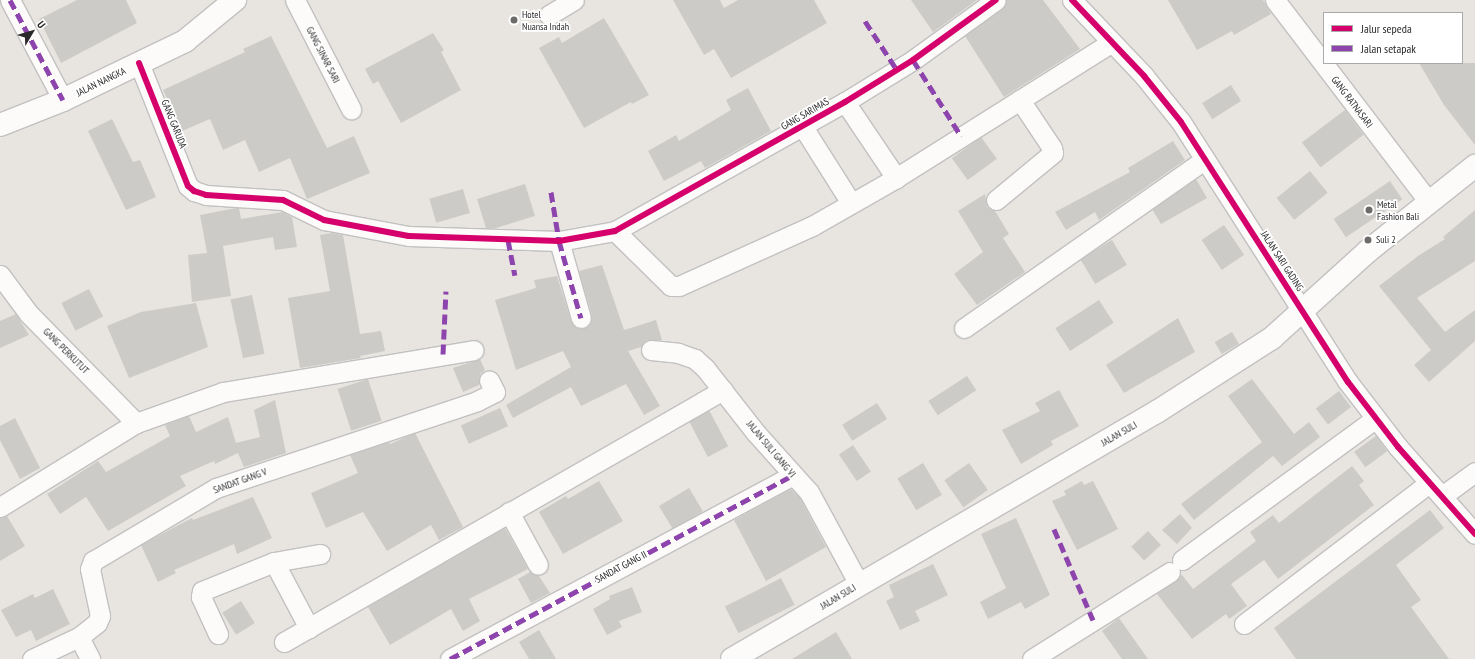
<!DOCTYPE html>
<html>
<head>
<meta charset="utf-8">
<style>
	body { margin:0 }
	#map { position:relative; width:1475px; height:659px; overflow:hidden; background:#e8e5e0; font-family:"PT Sans Narrow",sans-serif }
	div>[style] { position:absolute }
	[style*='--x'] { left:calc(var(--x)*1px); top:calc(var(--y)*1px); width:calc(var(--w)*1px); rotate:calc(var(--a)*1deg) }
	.building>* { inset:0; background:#cdcbc7; transform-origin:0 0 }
	.roads { filter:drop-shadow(1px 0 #c2c1c1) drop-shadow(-1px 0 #c2c1c1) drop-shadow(0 1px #c2c1c1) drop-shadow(0 -1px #c2c1c1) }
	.street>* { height:19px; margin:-9.5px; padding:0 9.5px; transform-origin:9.5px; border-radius:9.5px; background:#fcfbfa }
	.secondary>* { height:22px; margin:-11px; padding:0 11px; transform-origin:11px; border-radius:11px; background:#fcfbfa }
	.quiet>* { height:5px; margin-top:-2.5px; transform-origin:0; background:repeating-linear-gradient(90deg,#8e44ad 0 10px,transparent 0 15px) }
	.cycleway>* { height:6px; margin:-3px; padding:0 3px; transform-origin:3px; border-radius:3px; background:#d6006c }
	.dots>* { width:11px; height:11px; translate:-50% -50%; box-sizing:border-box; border:2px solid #fff; border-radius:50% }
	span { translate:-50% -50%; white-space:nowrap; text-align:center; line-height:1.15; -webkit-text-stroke:3.5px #fff; paint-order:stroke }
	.poi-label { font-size:10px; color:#2a2a2a }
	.left { translate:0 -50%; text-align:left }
	.street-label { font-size:10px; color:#2a2a2a }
	.legend { position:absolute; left:1323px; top:12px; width:140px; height:52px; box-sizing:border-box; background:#fff; border:1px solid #aaa; margin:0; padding:5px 7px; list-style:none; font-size:12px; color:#2a2a2a }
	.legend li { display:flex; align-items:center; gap:8px; height:20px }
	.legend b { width:20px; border:1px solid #aaa }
	.north { position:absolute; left:12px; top:12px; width:40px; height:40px; -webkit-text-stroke:3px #fff; paint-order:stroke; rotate:52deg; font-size:11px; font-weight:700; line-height:16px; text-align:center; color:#2a2a2a }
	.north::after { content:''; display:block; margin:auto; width:14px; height:18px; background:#2a2a2a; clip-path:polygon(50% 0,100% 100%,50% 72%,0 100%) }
</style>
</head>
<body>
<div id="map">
	<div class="building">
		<i style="clip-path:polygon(77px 0,126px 0,137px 23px,61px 63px,39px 19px)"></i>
		<i style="clip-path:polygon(673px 0,720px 0,724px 8px,738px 0,814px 0,827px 23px,731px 78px,714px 49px,704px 55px)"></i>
		<i style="clip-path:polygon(911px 0,977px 0,933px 32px)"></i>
		<i style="clip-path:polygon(1007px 0,1043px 0,1080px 49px,1004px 97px,965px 36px,1002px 9px)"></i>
		<i style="clip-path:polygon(1168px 0,1263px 0,1271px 14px,1234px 35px,1232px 31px,1197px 50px)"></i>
		<i style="clip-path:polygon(604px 18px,649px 95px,632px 104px,631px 102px,584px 128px,539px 48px,559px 37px,562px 43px)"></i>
		<i style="clip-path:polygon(433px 33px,444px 50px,441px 52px,461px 90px,401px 123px,378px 81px,373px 84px,365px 69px)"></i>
		<i style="clip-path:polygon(271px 36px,327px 148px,354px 136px,370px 173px,307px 199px,290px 158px,259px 172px,245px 140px,223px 150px,210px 119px,182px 131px,163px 90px,245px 52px,243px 49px)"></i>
		<i style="clip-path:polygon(1419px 63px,1475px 63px,1475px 145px,1444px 105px)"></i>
		<i style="left:1231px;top:85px;width:19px;height:34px;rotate:58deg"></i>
		<i style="clip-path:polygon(748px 88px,771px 131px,705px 168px,701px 161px,664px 181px,648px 151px,676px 135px,679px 141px,731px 110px,726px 100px)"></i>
		<i style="left:1345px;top:110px;width:31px;height:54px;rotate:53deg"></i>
		<i style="clip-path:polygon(112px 119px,133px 162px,140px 160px,156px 197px,126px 210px,88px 131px)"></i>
		<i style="left:981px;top:137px;width:27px;height:36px;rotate:54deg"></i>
		<i style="clip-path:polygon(1173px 141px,1185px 160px,1099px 220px,1095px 212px,1066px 230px,1055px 212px,1130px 172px,1128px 168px)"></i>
		<i style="left:1310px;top:171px;width:28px;height:43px;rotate:51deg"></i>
		<i style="clip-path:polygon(1196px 179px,1207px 198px,1161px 224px,1152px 209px)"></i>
		<i style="left:1390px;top:181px;width:22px;height:68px;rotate:56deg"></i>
		<i style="clip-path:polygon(525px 184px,535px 216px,496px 228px,486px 228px,477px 199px)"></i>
		<i style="left:463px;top:189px;width:25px;height:35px;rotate:74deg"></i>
		<i style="clip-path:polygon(985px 194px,987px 207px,995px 211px,1009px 234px,1003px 238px,1025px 272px,977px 305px,954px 274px,983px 252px,958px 211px)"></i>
		<i style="clip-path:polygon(236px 208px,239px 208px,241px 219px,283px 212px,292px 217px,297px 247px,275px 250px,273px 237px,223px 246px,231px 296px,192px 302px,188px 255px,207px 253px,200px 215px)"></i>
		<i style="clip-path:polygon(1475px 210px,1475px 261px,1417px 298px,1445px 332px,1475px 310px,1475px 341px,1429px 382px,1414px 365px,1431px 350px,1379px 286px,1418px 256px,1445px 239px,1443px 237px)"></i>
		<i style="left:1224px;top:225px;width:36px;height:27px;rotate:56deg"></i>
		<i style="clip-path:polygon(332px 233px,343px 235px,360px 334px,381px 331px,385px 351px,360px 356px,361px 358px,300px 368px,288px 298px,330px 291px,320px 235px)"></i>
		<i style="left:1112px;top:240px;width:29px;height:37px;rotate:59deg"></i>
		<i style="clip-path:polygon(602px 265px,624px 330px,656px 320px,662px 340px,647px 340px,641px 347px,628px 351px,660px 406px,644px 415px,626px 384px,581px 406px,571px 387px,513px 418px,506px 405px,571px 367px,563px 351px,516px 370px,495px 300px,536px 288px,534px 280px,557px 276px,571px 321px,578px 329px,584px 328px,592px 321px,592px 315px,579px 271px)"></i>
		<i style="left:89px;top:289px;width:31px;height:31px;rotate:63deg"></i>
		<i style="left:252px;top:295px;width:60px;height:22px;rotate:78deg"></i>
		<i style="left:1099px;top:300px;width:27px;height:52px;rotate:57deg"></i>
		<i style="clip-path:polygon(196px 303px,208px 347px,129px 378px,107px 326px,141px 312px)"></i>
		<i style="clip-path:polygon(16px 314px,29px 335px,0 348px,0 321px)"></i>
		<i style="clip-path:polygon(1178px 318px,1195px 352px,1124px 393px,1106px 365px)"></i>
		<i style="left:1232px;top:332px;width:14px;height:20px;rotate:60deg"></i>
		<i style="clip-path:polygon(480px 359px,485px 370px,480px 374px,479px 385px,463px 392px,453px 368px)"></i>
		<i style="left:967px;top:376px;width:17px;height:46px;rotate:57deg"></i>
		<i style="left:368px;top:379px;width:44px;height:32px;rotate:72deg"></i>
		<i style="clip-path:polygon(1252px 379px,1294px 434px,1309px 422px,1320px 437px,1282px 466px,1273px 456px,1194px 520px,1181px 504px,1262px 442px,1228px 396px)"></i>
		<i style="clip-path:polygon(1059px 390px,1079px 426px,1051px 441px,1053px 445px,1021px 464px,1002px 430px,1040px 411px,1035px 403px)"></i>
		<i style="left:1339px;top:391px;width:20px;height:29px;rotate:53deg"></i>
		<i style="clip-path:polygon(275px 400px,286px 453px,244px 467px,238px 453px,215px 464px,214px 461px,180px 476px,186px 486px,108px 531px,86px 497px,60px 514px,47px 494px,98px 461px,106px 472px,170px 436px,165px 425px,189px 416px,196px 432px,228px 417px,236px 443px,260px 437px,254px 410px)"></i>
		<i style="left:877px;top:403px;width:19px;height:41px;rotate:58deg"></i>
		<i style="left:500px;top:408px;width:20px;height:43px;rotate:66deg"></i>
		<i style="left:709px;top:410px;width:41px;height:23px;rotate:62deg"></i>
		<i style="clip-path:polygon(15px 418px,40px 468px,20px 479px,0 440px,0 426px)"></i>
		<i style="clip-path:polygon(415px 433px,463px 527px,439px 540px,431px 525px,387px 551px,363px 512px,326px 528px,311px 493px,358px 473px,350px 455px,389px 442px,390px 444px)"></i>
		<i style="left:1376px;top:436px;width:19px;height:27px;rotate:54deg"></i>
		<i style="left:853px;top:445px;width:32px;height:17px;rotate:56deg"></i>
		<i style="left:923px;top:463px;width:37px;height:30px;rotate:59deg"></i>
		<i style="left:969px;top:463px;width:33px;height:30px;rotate:55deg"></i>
		<i style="clip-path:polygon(1352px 466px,1364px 481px,1359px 485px,1374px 505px,1278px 579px,1264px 560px,1231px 584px,1247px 606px,1229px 619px,1226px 614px,1192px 639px,1157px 594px,1182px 575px,1193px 589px,1256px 541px,1250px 532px,1273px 515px,1279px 523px)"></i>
		<i style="clip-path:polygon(599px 481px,623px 521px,563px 554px,539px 512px,566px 496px,568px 499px)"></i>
		<i style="clip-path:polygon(1082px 481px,1084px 485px,1093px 481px,1118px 529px,1077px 550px,1052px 501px,1066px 495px,1064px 491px)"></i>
		<i style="left:689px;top:488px;width:27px;height:35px;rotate:59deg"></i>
		<i style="clip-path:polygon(791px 489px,800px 498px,826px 547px,766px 581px,734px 520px)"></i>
		<i style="clip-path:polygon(253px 497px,272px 538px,237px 554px,234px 544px,174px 570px,176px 573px,158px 582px,141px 545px,192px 518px,193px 520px)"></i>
		<i style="clip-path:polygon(1430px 510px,1444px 528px,1396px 565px,1421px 600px,1411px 607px,1449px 659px,1296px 659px,1274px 628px)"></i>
		<i style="clip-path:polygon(1180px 514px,1192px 528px,1177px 544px,1162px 530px)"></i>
		<i style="clip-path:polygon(7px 516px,25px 546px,0 561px,0 518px)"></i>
		<i style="clip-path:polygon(1016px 518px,1050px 595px,1025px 609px,1021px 602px,988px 619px,980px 602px,1006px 588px,981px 534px)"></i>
		<i style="clip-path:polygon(505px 528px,528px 569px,469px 599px,480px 621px,463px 631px,451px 609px,390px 645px,368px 607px)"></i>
		<i style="left:1148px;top:531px;width:19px;height:23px;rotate:47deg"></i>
		<i style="clip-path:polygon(933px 564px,948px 595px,915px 611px,920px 621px,900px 630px,886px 601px,894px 597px,889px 585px)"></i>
		<i style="clip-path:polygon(530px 572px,539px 576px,550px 593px,531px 603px,518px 579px)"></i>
		<i style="left:781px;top:578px;width:30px;height:63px;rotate:63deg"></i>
		<i style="clip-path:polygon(632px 587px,642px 612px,619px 621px,622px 627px,607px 635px,593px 609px,610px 599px,609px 596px)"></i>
		<i style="clip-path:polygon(53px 589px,70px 624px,36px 641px,31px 630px,16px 637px,1px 610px,33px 594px,35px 598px)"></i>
		<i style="left:241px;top:601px;width:26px;height:22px;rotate:58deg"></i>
		<i style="clip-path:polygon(1119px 618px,1148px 659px,1122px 659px,1102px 631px)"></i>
		<i style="clip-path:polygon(539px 630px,556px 659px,529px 659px,519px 642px)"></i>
		<i style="clip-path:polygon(836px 632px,852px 659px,792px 659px)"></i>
	</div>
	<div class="roads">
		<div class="street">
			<i style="--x:10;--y:0;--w:113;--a:62.1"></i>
			<i style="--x:295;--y:0;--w:123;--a:62.8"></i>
			<i style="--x:1072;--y:0;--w:105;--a:46.5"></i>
			<i style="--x:1144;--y:76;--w:59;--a:51.2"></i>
			<i style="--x:1181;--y:122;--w:309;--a:57.3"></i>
			<i style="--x:1348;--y:382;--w:82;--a:52.4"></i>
			<i style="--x:1398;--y:447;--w:116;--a:48.5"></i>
			<i style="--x:1275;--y:0;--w:254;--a:52.7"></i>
			<i style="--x:549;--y:15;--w:29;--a:-31"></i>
			<i style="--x:139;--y:63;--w:132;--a:68.3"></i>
			<i style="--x:188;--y:186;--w:8;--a:40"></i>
			<i style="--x:194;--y:191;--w:13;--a:18"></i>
			<i style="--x:206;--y:195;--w:77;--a:3.7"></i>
			<i style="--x:283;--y:200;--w:46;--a:26"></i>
			<i style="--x:324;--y:220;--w:86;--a:10.7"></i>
			<i style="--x:409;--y:236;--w:150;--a:1.9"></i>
			<i style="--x:559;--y:241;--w:57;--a:-10.1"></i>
			<i style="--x:615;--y:231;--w:264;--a:-29.3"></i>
			<i style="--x:845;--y:102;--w:80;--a:-31.7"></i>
			<i style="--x:913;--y:60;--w:102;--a:-35.9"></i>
			<i style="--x:845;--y:102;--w:92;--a:56.1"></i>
			<i style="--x:803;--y:127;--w:90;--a:57.7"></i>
			<i style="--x:996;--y:200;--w:74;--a:-39.5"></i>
			<i style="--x:1053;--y:153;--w:5;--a:-101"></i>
			<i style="--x:1052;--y:148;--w:58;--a:-123.7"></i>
			<i style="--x:615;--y:231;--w:78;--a:44.5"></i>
			<i style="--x:671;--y:286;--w:8;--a:0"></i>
			<i style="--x:679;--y:286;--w:146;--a:-24.3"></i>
			<i style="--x:812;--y:226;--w:97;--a:-29.7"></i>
			<i style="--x:896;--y:178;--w:253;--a:-32.2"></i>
			<i style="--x:559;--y:241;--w:80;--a:74.1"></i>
			<i style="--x:0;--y:275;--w:49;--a:53.4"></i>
			<i style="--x:29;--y:314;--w:153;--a:45.5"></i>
			<i style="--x:964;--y:328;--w:294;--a:-35"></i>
			<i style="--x:651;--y:350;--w:27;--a:6"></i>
			<i style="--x:678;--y:353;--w:18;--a:19"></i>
			<i style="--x:695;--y:359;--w:13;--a:42"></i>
			<i style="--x:705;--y:368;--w:83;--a:51.9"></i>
			<i style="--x:756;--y:433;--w:79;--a:48.1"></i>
			<i style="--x:809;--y:492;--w:105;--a:61.5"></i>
			<i style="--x:1442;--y:496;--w:41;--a:-36"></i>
			<i style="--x:0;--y:507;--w:160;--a:-31.7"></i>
			<i style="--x:136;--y:423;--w:92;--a:-19.6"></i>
			<i style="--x:223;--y:392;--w:254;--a:-9.5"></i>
			<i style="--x:509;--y:512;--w:60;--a:61.3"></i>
			<i style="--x:1182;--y:560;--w:239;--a:-36.2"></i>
			<i style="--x:274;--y:562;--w:75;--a:62.1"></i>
			<i style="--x:1244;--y:624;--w:233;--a:-37.3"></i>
			<i style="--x:218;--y:634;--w:41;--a:-114.7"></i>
			<i style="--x:201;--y:597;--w:6;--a:-81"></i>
			<i style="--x:202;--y:591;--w:78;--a:-21.9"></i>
			<i style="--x:274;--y:562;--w:47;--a:-9.9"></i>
			<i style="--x:79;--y:637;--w:25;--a:63"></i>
			<i style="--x:284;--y:642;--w:506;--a:-29.86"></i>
			<i style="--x:32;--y:659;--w:52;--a:-25.1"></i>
			<i style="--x:79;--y:637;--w:23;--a:-38"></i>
			<i style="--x:97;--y:623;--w:8;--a:-67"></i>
			<i style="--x:100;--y:616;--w:48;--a:-102"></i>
			<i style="--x:90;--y:569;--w:9;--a:-69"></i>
			<i style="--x:93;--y:561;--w:143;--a:-30.7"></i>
			<i style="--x:216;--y:488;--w:275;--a:-18.4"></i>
			<i style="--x:477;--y:401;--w:20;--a:-27"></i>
			<i style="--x:495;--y:392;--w:13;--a:-117"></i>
			<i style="--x:450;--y:659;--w:388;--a:-28.2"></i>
			<i style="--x:1032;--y:659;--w:163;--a:-32.2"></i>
		</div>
		<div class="secondary">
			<i style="--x:0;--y:125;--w:68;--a:-21.6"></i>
			<i style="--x:63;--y:100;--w:136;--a:-25.8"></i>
			<i style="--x:185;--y:41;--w:65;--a:-39.4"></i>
			<i style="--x:732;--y:659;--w:493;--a:-30.2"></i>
			<i style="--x:1158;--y:411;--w:135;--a:-32.6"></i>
			<i style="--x:1272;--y:338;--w:130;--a:-42.2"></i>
			<i style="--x:1368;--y:251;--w:137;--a:-38.5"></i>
		</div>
	</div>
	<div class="quiet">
		<i style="--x:10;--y:0;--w:113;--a:62.1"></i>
		<i style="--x:865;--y:21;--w:59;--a:56.9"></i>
		<i style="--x:913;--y:60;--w:90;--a:57.7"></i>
		<i style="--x:551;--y:192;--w:50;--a:80.7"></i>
		<i style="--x:559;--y:241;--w:80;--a:74.1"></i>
		<i style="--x:508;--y:240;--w:36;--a:79"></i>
		<i style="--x:443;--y:354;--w:63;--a:-87.3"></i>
		<i style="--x:1054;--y:529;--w:99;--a:66.8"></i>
		<i style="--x:450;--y:659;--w:388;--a:-28.2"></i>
	</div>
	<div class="cycleway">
		<i style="--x:1072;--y:0;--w:105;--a:46.5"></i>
		<i style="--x:1144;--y:76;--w:59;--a:51.2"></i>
		<i style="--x:1181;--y:122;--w:309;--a:57.3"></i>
		<i style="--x:1348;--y:382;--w:82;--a:52.4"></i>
		<i style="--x:1398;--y:447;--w:116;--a:48.5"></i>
		<i style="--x:139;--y:63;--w:132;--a:68.3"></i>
		<i style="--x:188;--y:186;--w:8;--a:40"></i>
		<i style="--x:194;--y:191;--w:13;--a:18"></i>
		<i style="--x:206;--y:195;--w:77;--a:3.7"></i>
		<i style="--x:283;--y:200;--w:46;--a:26"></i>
		<i style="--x:324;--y:220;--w:86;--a:10.7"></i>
		<i style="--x:409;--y:236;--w:150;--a:1.9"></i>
		<i style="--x:559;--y:241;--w:57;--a:-10.1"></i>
		<i style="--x:615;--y:231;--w:264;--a:-29.3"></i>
		<i style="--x:845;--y:102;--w:80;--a:-31.7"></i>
		<i style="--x:913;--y:60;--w:102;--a:-35.9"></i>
	</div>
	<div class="dots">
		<i style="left:514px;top:20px;background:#6c6b6a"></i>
		<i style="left:1369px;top:210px;background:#6c6b6a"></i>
		<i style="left:1368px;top:240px;background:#6c6b6a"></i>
	</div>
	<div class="poi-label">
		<span class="left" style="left:522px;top:20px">Hotel<br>Nuansa Indah</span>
		<span class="left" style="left:1377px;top:210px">Metal<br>Fashion Bali</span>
		<span class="left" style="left:1376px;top:240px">Suli 2</span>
	</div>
	<div class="street-label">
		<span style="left:323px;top:55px;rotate:63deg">GANG SINAR SARI</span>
		<span style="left:101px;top:82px;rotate:-26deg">JALAN NANGKA</span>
		<span style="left:1352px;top:102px;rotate:53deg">GANG RATNASARI</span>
		<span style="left:805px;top:114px;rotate:-30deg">GANG SARIMAS</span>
		<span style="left:174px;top:124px;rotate:68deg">GANG GARUDA</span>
		<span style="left:1282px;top:261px;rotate:57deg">JALAN SARI GADING</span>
		<span style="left:66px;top:351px;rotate:45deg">GANG PERKUTUT</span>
		<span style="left:1119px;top:434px;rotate:-30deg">JALAN SULI</span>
		<span style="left:771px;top:449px;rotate:50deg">JALAN SULI GANG VI</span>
		<span style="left:240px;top:481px;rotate:-20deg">SANDAT GANG V</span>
		<span style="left:621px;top:567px;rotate:-28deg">SANDAT GANG II</span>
		<span style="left:838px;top:597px;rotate:-31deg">JALAN SULI</span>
	</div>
	<ul class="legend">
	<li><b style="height:5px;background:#d6006c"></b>Jalur sepeda</li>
	<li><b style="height:5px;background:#8e44ad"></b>Jalan setapak</li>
	</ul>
	<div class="north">U</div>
</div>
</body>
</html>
